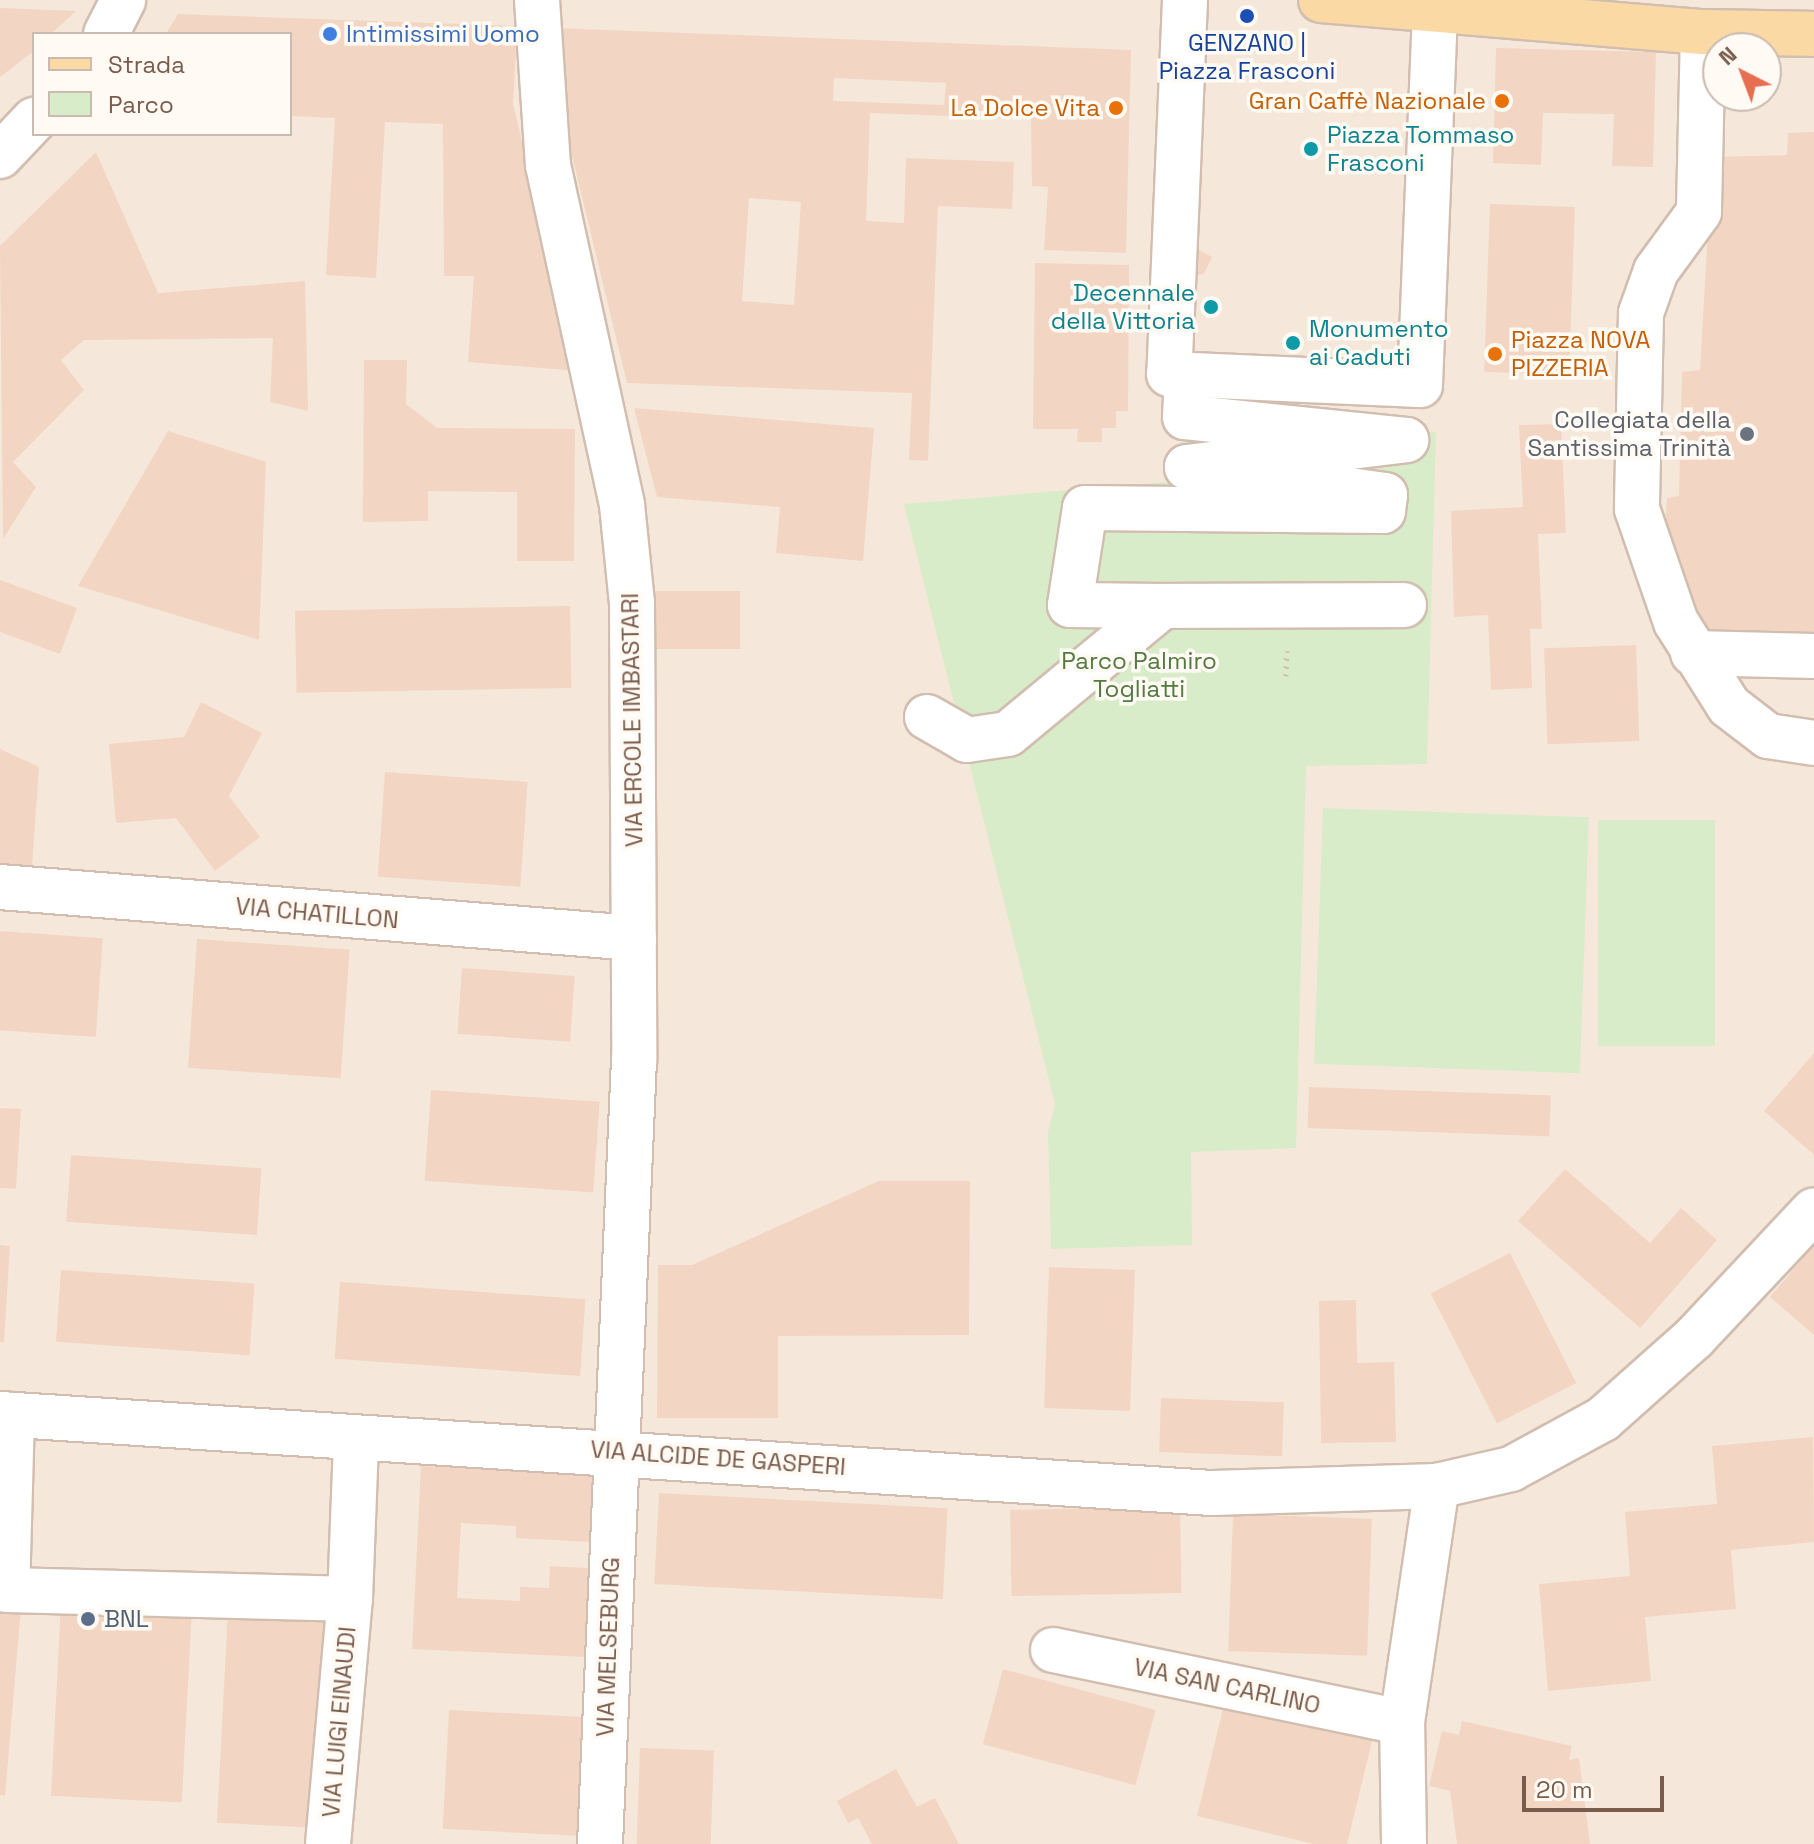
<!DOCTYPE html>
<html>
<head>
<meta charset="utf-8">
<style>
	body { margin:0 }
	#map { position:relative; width:1814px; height:1844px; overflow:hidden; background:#fdf6ec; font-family:"Space Grotesk",sans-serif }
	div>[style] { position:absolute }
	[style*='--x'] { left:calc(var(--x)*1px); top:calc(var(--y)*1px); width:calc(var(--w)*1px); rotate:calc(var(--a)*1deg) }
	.residential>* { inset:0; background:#f5e8da }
	.green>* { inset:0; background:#d8ecc9; transform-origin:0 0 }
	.building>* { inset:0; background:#f3d5c3; transform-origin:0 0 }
	.path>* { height:5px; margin-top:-2.5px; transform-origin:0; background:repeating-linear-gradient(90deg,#d9b8a5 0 2px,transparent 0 8px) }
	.roads { filter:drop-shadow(2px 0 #d1beb0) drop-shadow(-2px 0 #d1beb0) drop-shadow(0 2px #d1beb0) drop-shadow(0 -2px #d1beb0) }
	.minor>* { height:44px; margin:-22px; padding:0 22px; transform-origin:22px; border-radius:22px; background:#fff }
	.major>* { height:44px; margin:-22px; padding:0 22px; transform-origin:22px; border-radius:22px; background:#fbd9a5 }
	.dots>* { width:22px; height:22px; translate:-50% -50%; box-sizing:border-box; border:4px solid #fffaf3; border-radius:50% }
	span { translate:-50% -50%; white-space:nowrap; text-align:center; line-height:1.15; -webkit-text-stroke:7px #fffaf3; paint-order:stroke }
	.shop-label { font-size:24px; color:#366cbe }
	.left { translate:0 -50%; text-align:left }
	.transit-label { font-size:24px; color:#164399 }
	.food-label { font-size:24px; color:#c56008 }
	.right { translate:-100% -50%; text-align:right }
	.culture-label { font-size:24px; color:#0d838f }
	.worship-label { font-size:24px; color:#5b616d }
	.park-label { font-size:24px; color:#537a41 }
	.street-label { font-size:24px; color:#7a5c4d }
	.service-label { font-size:24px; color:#4e5e75 }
	.legend { position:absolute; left:32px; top:32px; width:260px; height:104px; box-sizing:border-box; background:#fffaf3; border:2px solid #cabbb1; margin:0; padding:10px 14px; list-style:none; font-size:24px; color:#7a5c4d }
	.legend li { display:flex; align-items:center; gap:16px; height:40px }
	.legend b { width:40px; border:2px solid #cabbb1 }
	.north { position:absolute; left:1702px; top:32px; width:80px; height:80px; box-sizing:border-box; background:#fffaf3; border:2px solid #cabbb1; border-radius:50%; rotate:318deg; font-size:22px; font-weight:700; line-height:32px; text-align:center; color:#7a5c4d }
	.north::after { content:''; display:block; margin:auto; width:28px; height:36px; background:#e76f51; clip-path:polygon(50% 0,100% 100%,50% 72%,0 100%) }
	.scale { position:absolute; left:1522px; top:1776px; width:142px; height:36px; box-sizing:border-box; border:4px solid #7a5c4d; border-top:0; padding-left:10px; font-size:24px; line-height:28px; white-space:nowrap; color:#7a5c4d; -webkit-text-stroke:6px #fffaf3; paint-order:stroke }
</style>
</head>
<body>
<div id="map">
	<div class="residential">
		<i style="clip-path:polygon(evenodd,0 0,1814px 0,1814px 1844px,0 1844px,0 0,34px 34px,290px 34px,290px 134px,34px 134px,34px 34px,0 0,1718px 48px,1766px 48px,1766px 96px,1718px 96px,1718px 48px)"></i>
	</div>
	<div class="green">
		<i style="clip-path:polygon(1181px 426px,1436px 432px,1427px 764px,1306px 766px,1296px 1148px,1191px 1152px,1192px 1245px,1051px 1249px,1048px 1132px,1055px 1104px,904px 504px,1178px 481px)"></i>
		<i style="left:1323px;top:808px;width:266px;height:256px;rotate:2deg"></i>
		<i style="left:1715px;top:820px;width:226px;height:117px;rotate:90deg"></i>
	</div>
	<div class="building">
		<i style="clip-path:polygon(0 8px,76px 11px,51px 34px,34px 34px,34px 51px,0 77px)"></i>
		<i style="clip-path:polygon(178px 14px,517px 26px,513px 104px,578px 371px,468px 362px,474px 276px,444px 276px,443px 124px,385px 122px,376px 278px,326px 275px,335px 118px,290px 116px,290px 34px,166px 34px)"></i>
		<i style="clip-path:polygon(evenodd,555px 28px,1131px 50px,1126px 253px,1044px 250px,1048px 187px,1032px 186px,1031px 119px,870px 113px,866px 221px,904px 223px,906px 158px,1014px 162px,1012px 209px,938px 206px,928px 461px,909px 460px,912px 393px,627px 383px,553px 77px,555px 28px,834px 78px,946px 83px,944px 105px,833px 101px,834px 78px,555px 28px,749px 198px,801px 202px,794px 305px,742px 301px,749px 198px)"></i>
		<i style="clip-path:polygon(1496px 48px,1656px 52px,1653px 167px,1612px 166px,1614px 114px,1543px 113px,1541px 165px,1493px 163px)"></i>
		<i style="clip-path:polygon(1814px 132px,1814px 633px,1691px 630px,1663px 552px,1667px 498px,1679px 496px,1682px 372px,1700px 370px,1712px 157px,1787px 155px,1788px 133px)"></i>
		<i style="clip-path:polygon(96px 152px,158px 293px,305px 281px,308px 411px,270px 402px,273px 338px,84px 340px,61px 360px,84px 390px,13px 462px,36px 487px,3px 539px,0 246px)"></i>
		<i style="left:1490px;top:204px;width:85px;height:168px;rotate:2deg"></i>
		<i style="clip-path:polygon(1193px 247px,1212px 257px,1204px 274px,1193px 276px)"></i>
		<i style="clip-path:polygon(1035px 263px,1129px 265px,1128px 411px,1116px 411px,1116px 428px,1102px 428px,1102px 442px,1077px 442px,1078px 429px,1033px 429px)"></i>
		<i style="clip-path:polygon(364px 360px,407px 360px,406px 404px,437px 428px,575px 429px,574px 561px,517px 561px,517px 492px,428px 491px,428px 521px,363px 522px)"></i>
		<i style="clip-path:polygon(634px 408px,874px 428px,863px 561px,776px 553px,780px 507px,657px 497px)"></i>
		<i style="clip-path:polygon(1561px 424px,1566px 533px,1538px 534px,1542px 629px,1530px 629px,1532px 688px,1491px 690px,1488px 615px,1454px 617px,1451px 511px,1523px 507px,1519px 425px)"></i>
		<i style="clip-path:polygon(168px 431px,266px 462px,259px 640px,78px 586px)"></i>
		<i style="clip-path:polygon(0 580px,77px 608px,60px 654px,0 632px)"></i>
		<i style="left:643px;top:591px;width:97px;height:58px"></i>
		<i style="left:570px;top:606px;width:82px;height:275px;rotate:89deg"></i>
		<i style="left:1636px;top:645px;width:96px;height:92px;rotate:88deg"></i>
		<i style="clip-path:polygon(201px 702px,262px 733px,229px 796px,260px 837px,215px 871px,176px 818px,116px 823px,109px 744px,184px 737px)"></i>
		<i style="clip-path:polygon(0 749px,39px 767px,32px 866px,0 864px)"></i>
		<i style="left:385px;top:772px;width:143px;height:105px;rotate:4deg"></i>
		<i style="left:0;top:931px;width:103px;height:99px;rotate:4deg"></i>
		<i style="left:197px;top:939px;width:153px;height:129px;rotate:4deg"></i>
		<i style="left:462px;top:968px;width:113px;height:66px;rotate:4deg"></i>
		<i style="clip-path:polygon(1814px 1053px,1814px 1155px,1764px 1111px)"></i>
		<i style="left:1309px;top:1087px;width:242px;height:41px;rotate:2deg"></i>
		<i style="left:431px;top:1090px;width:169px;height:91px;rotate:4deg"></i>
		<i style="clip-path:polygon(0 1108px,21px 1109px,16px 1189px,0 1188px)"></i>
		<i style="left:71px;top:1155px;width:191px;height:67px;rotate:4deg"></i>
		<i style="clip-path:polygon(1565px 1169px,1650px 1243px,1681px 1208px,1717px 1240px,1640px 1328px,1518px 1221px)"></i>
		<i style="clip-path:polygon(879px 1181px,970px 1181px,969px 1335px,778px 1336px,778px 1418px,657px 1418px,658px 1265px,692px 1265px)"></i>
		<i style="clip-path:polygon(0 1245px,10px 1246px,4px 1342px,0 1342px)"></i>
		<i style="clip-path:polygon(1814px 1245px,1814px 1335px,1770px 1297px)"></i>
		<i style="left:1510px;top:1253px;width:146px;height:89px;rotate:63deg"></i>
		<i style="left:1049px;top:1267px;width:86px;height:141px;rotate:2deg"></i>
		<i style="left:61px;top:1270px;width:194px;height:72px;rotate:4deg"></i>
		<i style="left:340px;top:1282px;width:246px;height:77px;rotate:4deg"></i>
		<i style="clip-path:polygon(1356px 1300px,1357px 1363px,1394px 1362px,1396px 1442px,1321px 1443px,1319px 1301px)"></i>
		<i style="left:1161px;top:1398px;width:123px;height:54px;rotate:2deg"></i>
		<i style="clip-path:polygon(1813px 1437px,1814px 1542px,1731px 1550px,1736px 1609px,1645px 1617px,1651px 1681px,1548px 1691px,1539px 1584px,1630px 1576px,1625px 1512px,1717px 1504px,1712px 1446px)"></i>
		<i style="clip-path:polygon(421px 1466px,595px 1474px,592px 1542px,516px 1538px,516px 1526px,461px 1523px,457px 1598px,520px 1601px,520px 1587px,549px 1588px,550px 1566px,589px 1568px,584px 1657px,412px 1649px)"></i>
		<i style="left:659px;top:1493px;width:289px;height:91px;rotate:3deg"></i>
		<i style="left:1180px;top:1507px;width:86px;height:170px;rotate:89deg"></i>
		<i style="left:1233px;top:1514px;width:139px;height:137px;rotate:2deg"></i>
		<i style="left:61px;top:1604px;width:131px;height:192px;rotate:3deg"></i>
		<i style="clip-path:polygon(0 1606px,21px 1608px,5px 1796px,0 1795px)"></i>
		<i style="left:228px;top:1611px;width:108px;height:212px;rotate:3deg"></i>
		<i style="left:1003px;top:1669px;width:158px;height:78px;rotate:15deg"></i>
		<i style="clip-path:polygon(1225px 1701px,1373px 1737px,1347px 1844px,1314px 1844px,1197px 1816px)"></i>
		<i style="left:449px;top:1710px;width:143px;height:119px;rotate:3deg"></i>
		<i style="clip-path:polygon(1462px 1721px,1572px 1746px,1569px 1760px,1579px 1758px,1590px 1844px,1457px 1844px,1450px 1791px,1429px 1786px,1442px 1731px,1459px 1735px)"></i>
		<i style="left:640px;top:1748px;width:74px;height:96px;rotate:2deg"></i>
		<i style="clip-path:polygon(896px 1769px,917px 1807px,935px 1798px,959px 1844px,872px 1844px,858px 1818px,848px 1823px,837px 1801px)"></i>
	</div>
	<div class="path">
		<i style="--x:1286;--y:676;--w:25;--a:-88"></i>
	</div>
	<div class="roads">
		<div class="minor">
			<i style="--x:537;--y:0;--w:165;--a:86.2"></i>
			<i style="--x:548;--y:165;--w:348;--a:77.7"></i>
			<i style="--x:622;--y:505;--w:99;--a:84.2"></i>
			<i style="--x:632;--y:603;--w:456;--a:89.7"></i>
			<i style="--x:634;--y:1059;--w:786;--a:92.48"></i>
			<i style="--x:1185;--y:0;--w:374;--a:92.4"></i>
			<i style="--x:1169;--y:374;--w:251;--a:2.5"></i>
			<i style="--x:1420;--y:385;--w:375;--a:-87.7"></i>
			<i style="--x:1703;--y:32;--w:180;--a:91.3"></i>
			<i style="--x:1699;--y:212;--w:73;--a:126.1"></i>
			<i style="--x:1656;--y:271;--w:45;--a:109.7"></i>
			<i style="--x:1641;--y:313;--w:196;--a:91.2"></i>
			<i style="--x:1637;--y:509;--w:120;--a:71"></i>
			<i style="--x:1676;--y:622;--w:99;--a:57.8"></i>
			<i style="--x:1729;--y:706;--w:49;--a:37.6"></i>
			<i style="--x:1768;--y:736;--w:47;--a:8.7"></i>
			<i style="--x:106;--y:34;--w:38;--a:-63"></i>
			<i style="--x:0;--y:156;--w:50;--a:-46.6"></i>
			<i style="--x:1163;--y:606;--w:93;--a:-179.4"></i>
			<i style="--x:1070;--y:605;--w:98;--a:-81.2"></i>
			<i style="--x:1085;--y:508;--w:298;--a:0.6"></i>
			<i style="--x:1383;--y:511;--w:16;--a:-83"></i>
			<i style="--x:1385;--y:495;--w:200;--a:-172"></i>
			<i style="--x:1187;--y:467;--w:221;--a:-7"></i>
			<i style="--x:1406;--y:440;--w:222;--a:-174.1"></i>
			<i style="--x:1185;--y:417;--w:42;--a:-87.3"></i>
			<i style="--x:1693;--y:653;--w:121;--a:1.4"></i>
			<i style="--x:927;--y:717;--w:46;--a:29.9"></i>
			<i style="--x:967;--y:740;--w:41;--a:-8.3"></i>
			<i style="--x:1008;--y:734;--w:201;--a:-39.6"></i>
			<i style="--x:1163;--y:606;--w:241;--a:-0.2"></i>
			<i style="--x:0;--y:887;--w:636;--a:4.6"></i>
			<i style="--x:0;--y:1414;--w:1216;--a:3.73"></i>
			<i style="--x:1213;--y:1493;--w:224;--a:-1.8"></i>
			<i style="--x:1437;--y:1486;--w:76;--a:-12.9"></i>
			<i style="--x:1511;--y:1469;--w:105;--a:-28.5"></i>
			<i style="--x:1603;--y:1419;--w:122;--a:-41.7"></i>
			<i style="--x:1694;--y:1338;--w:175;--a:-46.8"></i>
			<i style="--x:12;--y:1415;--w:175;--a:91.6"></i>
			<i style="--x:7;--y:1590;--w:343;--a:1.5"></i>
			<i style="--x:350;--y:1599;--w:158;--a:-87.8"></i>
			<i style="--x:1053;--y:1650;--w:356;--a:11.7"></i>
			<i style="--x:328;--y:1844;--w:246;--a:-84.9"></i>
			<i style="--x:1404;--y:1844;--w:122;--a:-90.9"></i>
			<i style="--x:1402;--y:1722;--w:239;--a:-81.6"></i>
		</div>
		<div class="major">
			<i style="--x:1321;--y:0;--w:383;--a:4.8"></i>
			<i style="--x:1703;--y:32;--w:111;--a:1"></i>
		</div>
	</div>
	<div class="dots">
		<i style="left:1247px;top:16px;background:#1a4fb4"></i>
		<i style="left:330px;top:34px;background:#3f7fe0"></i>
		<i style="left:1502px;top:101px;background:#e8710a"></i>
		<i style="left:1116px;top:108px;background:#e8710a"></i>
		<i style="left:1311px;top:149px;background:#0f9aa8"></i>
		<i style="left:1211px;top:307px;background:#0f9aa8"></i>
		<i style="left:1293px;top:343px;background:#0f9aa8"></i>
		<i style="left:1495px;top:354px;background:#e8710a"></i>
		<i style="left:1747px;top:434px;background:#6b7280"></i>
		<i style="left:88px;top:1619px;background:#5c6f8a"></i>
	</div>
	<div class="shop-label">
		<span class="left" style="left:346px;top:34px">Intimissimi Uomo</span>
	</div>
	<div class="transit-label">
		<span style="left:1247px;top:57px">GENZANO |<br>Piazza Frasconi</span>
	</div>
	<div class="food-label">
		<span class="right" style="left:1486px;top:101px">Gran Caffè Nazionale</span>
		<span class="right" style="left:1100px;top:108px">La Dolce Vita</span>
		<span class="left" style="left:1511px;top:354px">Piazza NOVA<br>PIZZERIA</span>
	</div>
	<div class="culture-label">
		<span class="left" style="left:1327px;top:149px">Piazza Tommaso<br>Frasconi</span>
		<span class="right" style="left:1195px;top:307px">Decennale<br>della Vittoria</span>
		<span class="left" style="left:1309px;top:343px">Monumento<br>ai Caduti</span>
	</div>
	<div class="worship-label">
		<span class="right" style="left:1731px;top:434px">Collegiata della<br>Santissima Trinità</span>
	</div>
	<div class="park-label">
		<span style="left:1139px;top:675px">Parco Palmiro<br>Togliatti</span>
	</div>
	<div class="street-label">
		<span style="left:632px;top:720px;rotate:-91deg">VIA ERCOLE IMBASTARI</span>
		<span style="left:317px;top:913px;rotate:5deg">VIA CHATILLON</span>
		<span style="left:718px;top:1458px;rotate:4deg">VIA ALCIDE DE GASPERI</span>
		<span style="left:608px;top:1647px;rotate:-88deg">VIA MELSEBURG</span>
		<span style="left:1227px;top:1686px;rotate:12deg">VIA SAN CARLINO</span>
		<span style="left:339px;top:1722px;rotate:-85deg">VIA LUIGI EINAUDI</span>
	</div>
	<div class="service-label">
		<span class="left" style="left:104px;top:1619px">BNL</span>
	</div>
	<ul class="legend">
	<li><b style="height:10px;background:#fbd9a5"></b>Strada</li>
	<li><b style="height:22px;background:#d8ecc9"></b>Parco</li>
	</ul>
	<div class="north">N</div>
	<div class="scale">20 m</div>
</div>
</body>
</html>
